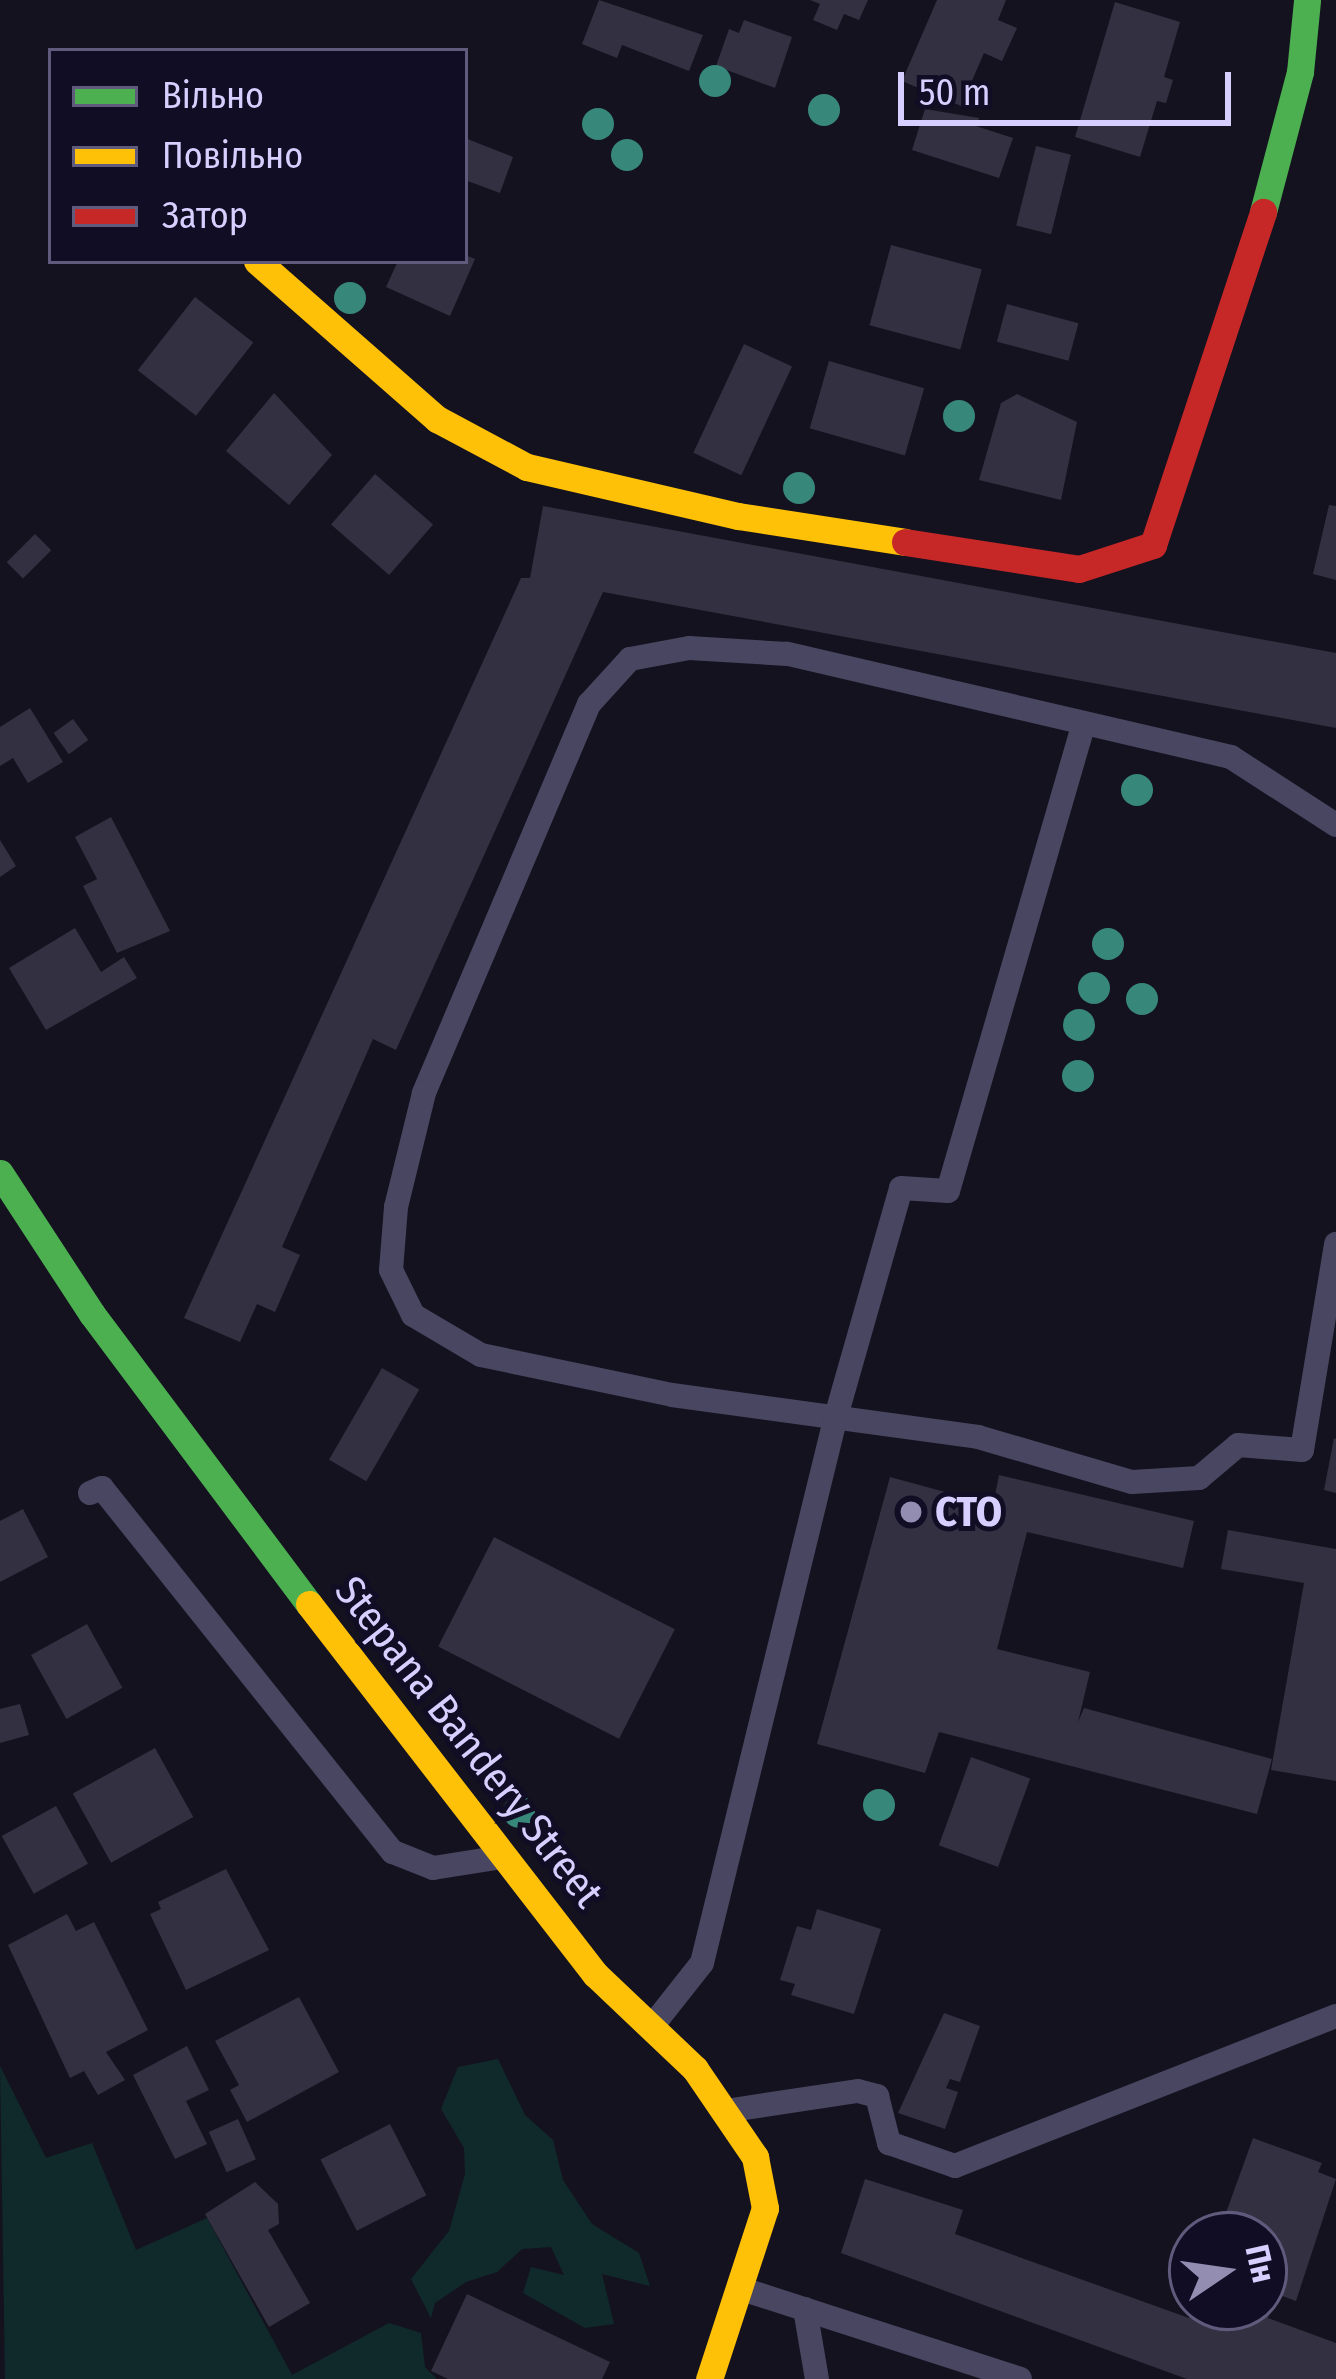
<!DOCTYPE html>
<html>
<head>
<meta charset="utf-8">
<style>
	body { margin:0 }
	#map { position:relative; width:1336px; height:2379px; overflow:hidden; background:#14121f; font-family:"Fira Sans Condensed",sans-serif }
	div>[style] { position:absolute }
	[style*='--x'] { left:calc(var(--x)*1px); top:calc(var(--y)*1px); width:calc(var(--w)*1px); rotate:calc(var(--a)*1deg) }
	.green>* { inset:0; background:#102a2c }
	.building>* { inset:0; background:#323041; transform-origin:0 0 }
	.lane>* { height:24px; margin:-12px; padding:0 12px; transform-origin:12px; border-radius:12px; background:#484660 }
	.fast>* { height:27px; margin:-13.5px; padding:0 13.5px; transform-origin:13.5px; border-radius:13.5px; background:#4caf50 }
	.slow>* { height:27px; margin:-13.5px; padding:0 13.5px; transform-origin:13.5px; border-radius:13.5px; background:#ffc107 }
	.jam>* { height:27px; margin:-13.5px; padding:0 13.5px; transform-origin:13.5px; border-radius:13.5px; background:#c62828 }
	.trees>* { width:32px; height:32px; margin:-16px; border-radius:50%; background:#38877b }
	.dots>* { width:33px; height:33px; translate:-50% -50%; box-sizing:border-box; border:6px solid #110d24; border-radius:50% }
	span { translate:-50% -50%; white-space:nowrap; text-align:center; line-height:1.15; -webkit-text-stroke:10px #110d24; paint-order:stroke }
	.poi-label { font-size:42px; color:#d6cfff; font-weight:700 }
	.left { translate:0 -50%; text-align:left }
	.street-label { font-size:42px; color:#d6cfff }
	.legend { position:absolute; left:48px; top:48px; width:420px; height:216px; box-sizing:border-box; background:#110d24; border:3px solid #605b7c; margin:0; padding:15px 21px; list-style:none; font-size:36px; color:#d6cfff }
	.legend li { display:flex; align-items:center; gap:24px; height:60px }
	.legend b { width:60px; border:3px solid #605b7c }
	.north { position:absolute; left:1168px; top:2211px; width:120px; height:120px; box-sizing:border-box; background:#110d24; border:3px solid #605b7c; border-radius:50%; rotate:77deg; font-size:33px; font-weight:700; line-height:48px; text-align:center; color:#d6cfff }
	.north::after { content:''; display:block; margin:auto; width:42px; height:54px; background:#928db1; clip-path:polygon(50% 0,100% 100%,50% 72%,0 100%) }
	.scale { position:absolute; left:898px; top:72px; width:333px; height:54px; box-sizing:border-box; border:6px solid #d6cfff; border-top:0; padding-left:15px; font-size:36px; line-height:42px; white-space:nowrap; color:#d6cfff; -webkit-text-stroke:9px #110d24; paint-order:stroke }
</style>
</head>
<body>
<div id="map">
	<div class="green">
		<i style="clip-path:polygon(498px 2059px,525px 2115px,553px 2140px,563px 2180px,592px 2224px,639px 2253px,650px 2286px,602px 2274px,614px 2324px,585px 2328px,523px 2293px,531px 2267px,564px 2275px,551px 2247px,522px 2249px,497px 2272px,466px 2282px,435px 2303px,431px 2318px,411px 2279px,449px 2231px,465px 2174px,464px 2148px,441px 2109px,458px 2067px)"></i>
		<i style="clip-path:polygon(0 2066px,46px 2158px,92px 2143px,136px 2250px,207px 2218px,292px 2375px,389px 2323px,421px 2333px,425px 2367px,437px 2379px,5px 2379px)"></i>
	</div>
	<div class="building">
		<i style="clip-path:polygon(599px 0,703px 35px,689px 71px,622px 45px,617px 58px,582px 44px)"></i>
		<i style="clip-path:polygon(810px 0,868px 0,859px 20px,844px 14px,837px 30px,813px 20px,820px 4px)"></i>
		<i style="clip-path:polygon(937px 0,1006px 0,998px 20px,1017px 28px,1002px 61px,984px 53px,961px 106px,902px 81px)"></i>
		<i style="clip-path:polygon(1115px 2px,1180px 22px,1164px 77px,1173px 80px,1166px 103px,1157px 101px,1140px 157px,1075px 137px)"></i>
		<i style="clip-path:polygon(744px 20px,792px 37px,775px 88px,716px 66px,729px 29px,739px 33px)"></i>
		<i style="clip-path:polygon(925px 109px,979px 118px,976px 126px,1013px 138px,999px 178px,912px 150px)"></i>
		<i style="clip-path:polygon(465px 138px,513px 157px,500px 193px,465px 180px)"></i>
		<i style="left:1036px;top:146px;width:36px;height:82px;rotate:14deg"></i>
		<i style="left:891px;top:245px;width:94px;height:83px;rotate:15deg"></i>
		<i style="clip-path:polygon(465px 255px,475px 259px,450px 316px,386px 287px,398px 261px,465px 261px)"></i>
		<i style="left:195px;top:297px;width:74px;height:93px;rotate:38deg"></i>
		<i style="left:1007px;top:304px;width:74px;height:39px;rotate:15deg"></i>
		<i style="left:744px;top:344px;width:53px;height:120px;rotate:25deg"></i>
		<i style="left:829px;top:361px;width:99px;height:70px;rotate:16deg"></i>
		<i style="clip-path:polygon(274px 393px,332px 455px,289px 505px,226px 451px)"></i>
		<i style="clip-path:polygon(1017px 394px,1077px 422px,1061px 500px,979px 480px,1001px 403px)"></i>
		<i style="left:375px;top:474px;width:77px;height:67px;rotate:41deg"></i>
		<i style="clip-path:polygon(1329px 505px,1336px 506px,1336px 580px,1313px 574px)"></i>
		<i style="clip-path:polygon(543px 506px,1336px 653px,1336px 728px,603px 592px,396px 1050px,373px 1039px,282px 1247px,300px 1255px,275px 1312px,257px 1304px,240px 1342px,184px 1318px,521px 578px,530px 578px)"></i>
		<i style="left:35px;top:534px;width:23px;height:40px;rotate:45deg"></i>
		<i style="clip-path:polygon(30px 708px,63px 762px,28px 783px,13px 758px,0 766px,0 727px)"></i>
		<i style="left:73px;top:719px;width:26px;height:24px;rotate:54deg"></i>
		<i style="clip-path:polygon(111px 817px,170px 931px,117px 953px,83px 886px,97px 879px,75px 837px)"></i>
		<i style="clip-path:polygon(0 840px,16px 866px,0 877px)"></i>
		<i style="clip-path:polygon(75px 928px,101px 972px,124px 957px,137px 978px,46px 1030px,9px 968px)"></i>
		<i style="left:382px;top:1368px;width:43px;height:106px;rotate:30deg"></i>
		<i style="clip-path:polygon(1334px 1438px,1336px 1439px,1336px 1493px,1324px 1490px)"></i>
		<i style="clip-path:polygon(999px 1475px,1194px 1521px,1183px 1568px,1027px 1532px,997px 1649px,1090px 1672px,1078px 1722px,1084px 1708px,1272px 1759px,1257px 1814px,939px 1732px,925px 1773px,817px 1744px,890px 1477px,993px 1505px)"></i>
		<i style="clip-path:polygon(23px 1509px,48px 1557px,0 1582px,0 1521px)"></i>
		<i style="clip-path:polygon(1228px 1530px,1336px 1549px,1336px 1781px,1271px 1770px,1304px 1583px,1221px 1569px)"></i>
		<i style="left:494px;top:1537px;width:203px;height:123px;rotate:27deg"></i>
		<i style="left:87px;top:1624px;width:73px;height:64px;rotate:61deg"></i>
		<i style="clip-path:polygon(20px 1704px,29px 1735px,0 1743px,0 1709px)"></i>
		<i style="left:155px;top:1748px;width:79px;height:94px;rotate:61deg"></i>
		<i style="left:971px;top:1757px;width:63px;height:94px;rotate:20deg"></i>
		<i style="left:56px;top:1806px;width:66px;height:62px;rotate:61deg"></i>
		<i style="clip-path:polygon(226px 1869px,269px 1950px,186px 1990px,150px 1914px,161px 1909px,158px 1902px)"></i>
		<i style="clip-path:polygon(817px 1909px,881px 1929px,854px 2014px,791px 1995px,795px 1984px,780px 1980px,797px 1926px,811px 1930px)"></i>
		<i style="clip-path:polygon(67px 1914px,76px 1931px,94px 1922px,148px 2030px,106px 2052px,125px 2080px,98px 2095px,84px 2071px,70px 2078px,8px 1945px)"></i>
		<i style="clip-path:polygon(299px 1997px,339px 2072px,247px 2122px,230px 2090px,239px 2085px,215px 2041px)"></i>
		<i style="clip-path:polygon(944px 2013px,980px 2026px,960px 2082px,950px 2079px,946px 2088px,958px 2092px,945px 2129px,898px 2113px)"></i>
		<i style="clip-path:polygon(187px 2046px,209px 2090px,186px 2101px,207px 2144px,175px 2159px,133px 2075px)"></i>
		<i style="left:238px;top:2119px;width:44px;height:32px;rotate:66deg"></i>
		<i style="left:390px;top:2124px;width:80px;height:78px;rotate:63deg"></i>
		<i style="clip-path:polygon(1253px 2138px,1322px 2163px,1318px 2172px,1336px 2179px,1296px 2301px,1277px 2294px,1268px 2318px,1336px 2343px,1336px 2379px,1187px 2379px,841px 2253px,865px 2179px,963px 2210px,955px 2234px,1189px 2318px,1193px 2307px,1264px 2307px,1264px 2235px,1218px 2235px)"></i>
		<i style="clip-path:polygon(255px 2182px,278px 2204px,279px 2224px,268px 2230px,310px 2303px,269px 2327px,205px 2214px)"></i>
		<i style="clip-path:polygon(467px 2294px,610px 2362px,602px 2379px,448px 2379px,431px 2371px)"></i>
	</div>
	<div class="lane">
		<i style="--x:1336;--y:825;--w:125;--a:-147.1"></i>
		<i style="--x:1231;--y:757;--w:456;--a:-166.9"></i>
		<i style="--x:787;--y:654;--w:98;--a:-176.5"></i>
		<i style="--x:689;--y:648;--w:60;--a:169.4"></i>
		<i style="--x:630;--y:659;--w:61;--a:132.3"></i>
		<i style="--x:589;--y:704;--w:423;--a:113"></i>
		<i style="--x:424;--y:1093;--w:117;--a:103.8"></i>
		<i style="--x:396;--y:1207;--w:63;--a:94.5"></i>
		<i style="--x:391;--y:1270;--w:50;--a:63.9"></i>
		<i style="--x:413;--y:1315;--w:79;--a:30.5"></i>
		<i style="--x:481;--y:1355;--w:195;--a:11.8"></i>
		<i style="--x:672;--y:1395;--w:309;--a:7.8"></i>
		<i style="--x:978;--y:1437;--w:160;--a:16.3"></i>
		<i style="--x:1132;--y:1482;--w:67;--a:-3.4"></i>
		<i style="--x:1199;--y:1478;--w:51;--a:-40.2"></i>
		<i style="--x:1238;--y:1445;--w:64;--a:4.5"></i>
		<i style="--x:1302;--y:1450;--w:209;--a:-80.6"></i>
		<i style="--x:90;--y:1493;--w:13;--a:-23"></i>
		<i style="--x:102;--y:1488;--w:466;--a:51.4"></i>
		<i style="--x:393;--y:1852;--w:43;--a:21.8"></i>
		<i style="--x:433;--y:1868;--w:64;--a:-9"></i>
		<i style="--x:653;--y:2025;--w:79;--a:-51.7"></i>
		<i style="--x:702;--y:1963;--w:559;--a:-76.24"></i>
		<i style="--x:835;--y:1420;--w:241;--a:-74.1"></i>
		<i style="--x:901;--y:1188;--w:47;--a:3.7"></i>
		<i style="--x:948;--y:1191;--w:484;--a:-73.8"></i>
		<i style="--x:732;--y:2110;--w:127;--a:-8.6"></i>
		<i style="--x:858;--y:2091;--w:20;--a:15"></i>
		<i style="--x:877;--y:2096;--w:49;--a:75.7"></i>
		<i style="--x:889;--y:2143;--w:70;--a:19.2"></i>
		<i style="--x:955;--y:2166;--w:409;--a:-21.5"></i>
		<i style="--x:742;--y:2289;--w:292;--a:17.9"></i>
		<i style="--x:805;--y:2309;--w:71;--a:80.3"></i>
	</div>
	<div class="fast">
		<i style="--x:1263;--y:212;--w:145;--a:-75.2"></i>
		<i style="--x:1300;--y:72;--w:72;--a:-84.4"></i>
		<i style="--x:0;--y:1173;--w:168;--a:56.9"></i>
		<i style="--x:92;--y:1314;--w:362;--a:53.2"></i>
	</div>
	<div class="slow">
		<i style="--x:257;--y:261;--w:240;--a:41.3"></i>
		<i style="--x:437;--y:419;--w:102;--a:28.1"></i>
		<i style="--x:527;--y:467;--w:217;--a:13.1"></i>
		<i style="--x:738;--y:516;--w:169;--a:8.8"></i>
		<i style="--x:309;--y:1604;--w:468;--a:52.3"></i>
		<i style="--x:595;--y:1974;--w:138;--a:43.5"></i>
		<i style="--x:695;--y:2069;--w:107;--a:55.7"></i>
		<i style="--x:755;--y:2157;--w:52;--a:78.9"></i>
		<i style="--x:765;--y:2208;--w:180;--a:108.1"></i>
	</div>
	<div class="jam">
		<i style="--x:905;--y:542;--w:176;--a:8.8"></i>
		<i style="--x:1079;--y:569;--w:78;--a:-18"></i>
		<i style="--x:1153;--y:545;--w:351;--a:-71.7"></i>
	</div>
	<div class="trees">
		<i style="left:715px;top:81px"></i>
		<i style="left:824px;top:110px"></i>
		<i style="left:598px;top:124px"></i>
		<i style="left:627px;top:155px"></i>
		<i style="left:350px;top:298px"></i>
		<i style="left:959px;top:416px"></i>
		<i style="left:799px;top:488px"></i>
		<i style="left:1137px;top:790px"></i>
		<i style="left:1108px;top:944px"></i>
		<i style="left:1094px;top:988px"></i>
		<i style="left:1142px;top:999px"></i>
		<i style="left:1079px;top:1025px"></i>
		<i style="left:1078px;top:1076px"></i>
		<i style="left:879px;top:1805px"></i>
		<i style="left:519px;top:1812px"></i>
	</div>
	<div class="dots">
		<i style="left:911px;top:1512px;background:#928db1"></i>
	</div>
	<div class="poi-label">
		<span class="left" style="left:935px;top:1512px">СТО</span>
	</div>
	<div class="street-label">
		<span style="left:469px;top:1742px;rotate:52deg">Stepana Bandery Street</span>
	</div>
	<ul class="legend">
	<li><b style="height:15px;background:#4caf50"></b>Вільно</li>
	<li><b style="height:15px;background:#ffc107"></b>Повільно</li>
	<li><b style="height:15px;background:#c62828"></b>Затор</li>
	</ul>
	<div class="north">Пн</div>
	<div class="scale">50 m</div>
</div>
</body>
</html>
